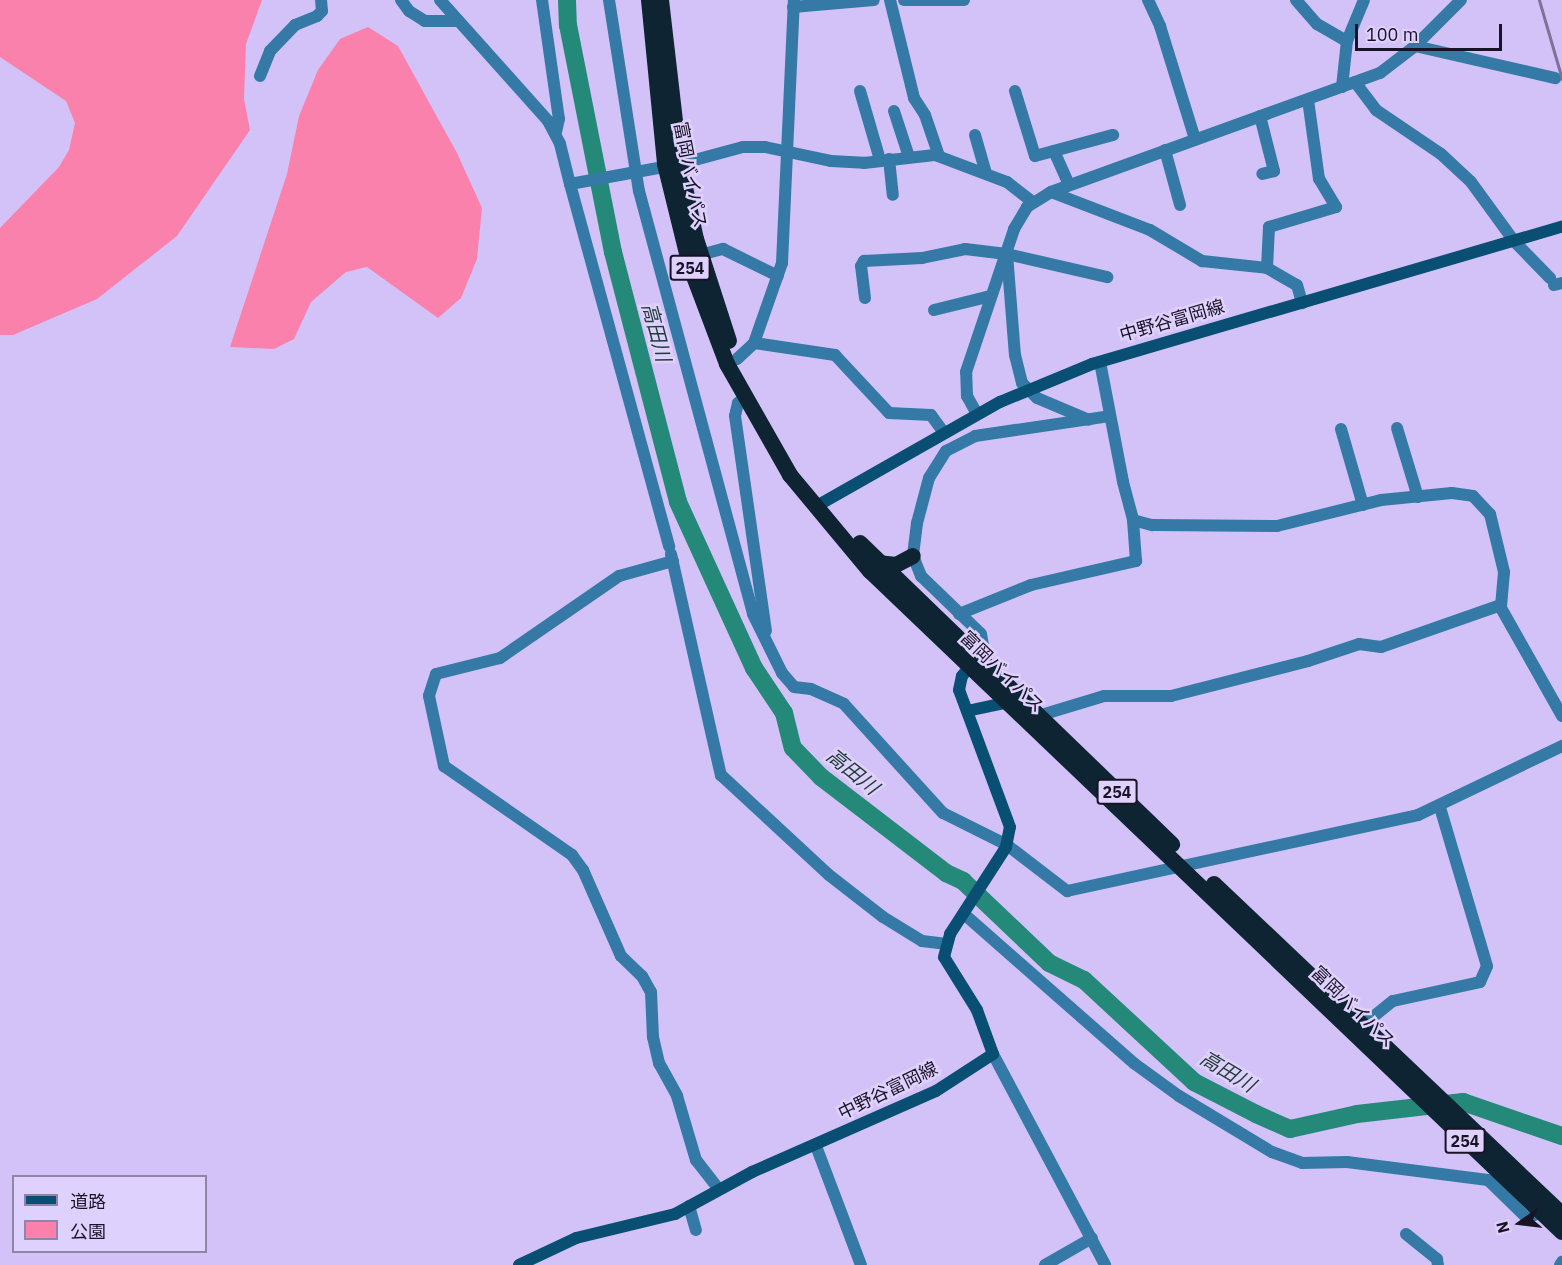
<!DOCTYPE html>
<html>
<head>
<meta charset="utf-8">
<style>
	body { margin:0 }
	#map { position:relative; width:1562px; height:1265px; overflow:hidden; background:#d3c2f8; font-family:"IBM Plex Sans","Noto Sans JP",sans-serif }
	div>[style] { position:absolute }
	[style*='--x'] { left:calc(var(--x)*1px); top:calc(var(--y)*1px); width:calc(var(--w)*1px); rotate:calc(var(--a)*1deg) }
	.green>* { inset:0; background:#fa81ac }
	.river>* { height:18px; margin:-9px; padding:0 9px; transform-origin:9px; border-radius:9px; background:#258979 }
	.minor>* { height:12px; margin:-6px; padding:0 6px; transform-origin:6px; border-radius:6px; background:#357aa6 }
	.tertiary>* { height:12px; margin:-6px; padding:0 6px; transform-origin:6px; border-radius:6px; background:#357aa6 }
	.secondary>* { height:12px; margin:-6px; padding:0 6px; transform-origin:6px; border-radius:6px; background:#094f74 }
	.trunk>* { height:16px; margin:-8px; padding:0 8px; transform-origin:8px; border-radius:8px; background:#0e2432 }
	.rail>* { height:3px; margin:-1.5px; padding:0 1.5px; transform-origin:1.5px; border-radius:1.5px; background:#7e7299 }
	span { translate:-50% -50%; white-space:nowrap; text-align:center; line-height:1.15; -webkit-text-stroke:5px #dfd1fd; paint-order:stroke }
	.shield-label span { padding:2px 4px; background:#dfd1fd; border:2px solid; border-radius:4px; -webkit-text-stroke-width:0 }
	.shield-label { font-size:16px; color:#191326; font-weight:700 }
	.street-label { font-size:18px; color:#191326 }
	.water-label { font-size:20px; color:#1f3c36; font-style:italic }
	.legend { position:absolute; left:12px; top:1175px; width:195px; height:78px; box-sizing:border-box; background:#dfd1fd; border:2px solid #9085a7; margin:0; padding:8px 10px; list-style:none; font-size:18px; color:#191326 }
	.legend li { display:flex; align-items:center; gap:12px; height:30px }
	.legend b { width:30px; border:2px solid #9085a7 }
	.north { position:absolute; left:1490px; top:1193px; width:60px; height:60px; -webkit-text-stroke:4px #dfd1fd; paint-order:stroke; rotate:256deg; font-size:16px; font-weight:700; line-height:24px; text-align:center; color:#191326 }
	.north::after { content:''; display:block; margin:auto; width:21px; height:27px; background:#191326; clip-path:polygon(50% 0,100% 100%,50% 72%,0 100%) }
	.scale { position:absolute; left:1355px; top:24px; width:147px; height:27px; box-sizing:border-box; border:3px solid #191326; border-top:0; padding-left:8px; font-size:18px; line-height:21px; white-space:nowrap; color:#191326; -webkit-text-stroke:4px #dfd1fd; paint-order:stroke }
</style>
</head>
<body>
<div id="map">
	<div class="green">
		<i style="clip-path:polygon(0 0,262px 0,246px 44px,244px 99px,250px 130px,177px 236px,97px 299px,13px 335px,0 335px,0 228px,59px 167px,69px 150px,75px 123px,66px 101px,0 57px)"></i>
		<i style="clip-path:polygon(368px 27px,398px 46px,457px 153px,482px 208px,477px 259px,461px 298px,438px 318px,367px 267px,346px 272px,311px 302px,294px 339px,274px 349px,230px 347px,287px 174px,299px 116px,318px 70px,340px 39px)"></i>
	</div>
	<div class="river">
		<i style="--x:567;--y:0;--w:25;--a:88"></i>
		<i style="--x:568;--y:25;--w:231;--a:78.8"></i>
		<i style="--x:613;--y:252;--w:258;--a:75.4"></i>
		<i style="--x:678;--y:502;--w:183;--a:65.4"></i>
		<i style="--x:754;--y:668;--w:54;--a:56.3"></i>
		<i style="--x:784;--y:713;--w:36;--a:76"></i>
		<i style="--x:793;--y:748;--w:40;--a:46"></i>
		<i style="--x:821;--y:777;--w:158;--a:37.5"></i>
		<i style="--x:946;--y:873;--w:19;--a:25"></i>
		<i style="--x:963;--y:881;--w:119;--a:43.6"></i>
		<i style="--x:1049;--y:963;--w:39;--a:26"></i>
		<i style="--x:1084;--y:980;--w:150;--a:42.8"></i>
		<i style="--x:1194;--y:1082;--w:70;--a:27.3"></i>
		<i style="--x:1256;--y:1114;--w:37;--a:24"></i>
		<i style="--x:1290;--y:1129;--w:69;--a:-12.6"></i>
		<i style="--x:1357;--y:1114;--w:107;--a:-6.5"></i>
		<i style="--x:1463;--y:1102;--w:105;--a:19"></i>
	</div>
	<div class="minor">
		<i style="--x:401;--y:0;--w:14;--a:54"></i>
		<i style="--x:409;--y:11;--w:19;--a:32"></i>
		<i style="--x:425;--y:21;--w:32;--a:0"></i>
		<i style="--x:440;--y:0;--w:162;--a:48.2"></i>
		<i style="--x:548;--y:121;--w:26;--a:62"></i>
		<i style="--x:560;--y:144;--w:41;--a:76"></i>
		<i style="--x:570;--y:184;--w:112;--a:-10.3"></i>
		<i style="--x:680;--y:164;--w:65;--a:-15.1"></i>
		<i style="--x:743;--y:147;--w:22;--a:0"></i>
		<i style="--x:765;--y:147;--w:67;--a:12"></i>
		<i style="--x:831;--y:161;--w:33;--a:3"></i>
		<i style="--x:864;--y:163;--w:71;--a:-6.4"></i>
		<i style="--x:935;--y:155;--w:77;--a:20.6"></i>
		<i style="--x:1007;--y:182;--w:33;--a:38"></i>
		<i style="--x:542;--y:0;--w:120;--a:81.9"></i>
		<i style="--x:559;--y:119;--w:13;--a:103"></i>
		<i style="--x:609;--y:0;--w:193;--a:81.1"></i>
		<i style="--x:639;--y:191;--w:438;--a:74.9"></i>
		<i style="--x:753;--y:614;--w:66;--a:63.8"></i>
		<i style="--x:782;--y:673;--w:18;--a:49"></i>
		<i style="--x:794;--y:687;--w:17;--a:7"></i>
		<i style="--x:811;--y:689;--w:36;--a:24"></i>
		<i style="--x:844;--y:704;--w:147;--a:47.8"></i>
		<i style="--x:943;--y:813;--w:72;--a:26.6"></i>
		<i style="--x:1007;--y:845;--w:76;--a:37.5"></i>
		<i style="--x:1067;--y:891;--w:359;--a:-12.2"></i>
		<i style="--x:1418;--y:815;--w:160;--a:-25.6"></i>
		<i style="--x:890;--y:0;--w:101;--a:76.2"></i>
		<i style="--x:914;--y:98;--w:20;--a:57"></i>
		<i style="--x:925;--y:115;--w:43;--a:71.1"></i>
		<i style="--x:904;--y:0;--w:60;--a:0"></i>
		<i style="--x:1148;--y:0;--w:29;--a:65"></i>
		<i style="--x:1160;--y:26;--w:118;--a:72.8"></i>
		<i style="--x:1296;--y:0;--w:32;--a:49"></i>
		<i style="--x:1317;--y:24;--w:34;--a:30"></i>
		<i style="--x:793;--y:7;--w:81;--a:-4.9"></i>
		<i style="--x:1415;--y:46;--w:144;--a:12.9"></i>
		<i style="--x:260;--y:76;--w:27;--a:-68"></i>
		<i style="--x:270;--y:51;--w:36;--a:-46"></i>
		<i style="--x:295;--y:25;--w:24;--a:-22"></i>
		<i style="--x:317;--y:16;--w:7;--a:-45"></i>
		<i style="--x:322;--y:11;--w:11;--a:-95"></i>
		<i style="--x:1355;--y:82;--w:35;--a:53"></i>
		<i style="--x:1376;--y:110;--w:78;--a:34.1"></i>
		<i style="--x:1441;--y:154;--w:41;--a:43"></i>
		<i style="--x:1471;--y:182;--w:73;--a:53.9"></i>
		<i style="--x:1514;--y:241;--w:52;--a:45.8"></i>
		<i style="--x:1342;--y:87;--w:46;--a:-83.8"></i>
		<i style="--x:1347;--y:41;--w:44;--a:-67.5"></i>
		<i style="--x:860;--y:91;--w:72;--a:73.8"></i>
		<i style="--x:1015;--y:91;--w:68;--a:72.9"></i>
		<i style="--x:1035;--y:156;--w:81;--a:-15.1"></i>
		<i style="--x:894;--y:111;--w:48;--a:71.9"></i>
		<i style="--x:1260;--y:116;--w:57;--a:75.7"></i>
		<i style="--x:1274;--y:171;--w:12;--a:166"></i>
		<i style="--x:975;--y:135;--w:40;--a:74"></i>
		<i style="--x:1165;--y:150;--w:57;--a:74.7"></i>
		<i style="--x:1054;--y:151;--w:37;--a:66"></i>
		<i style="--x:889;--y:159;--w:36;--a:84"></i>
		<i style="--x:1051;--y:192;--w:106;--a:21"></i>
		<i style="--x:1150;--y:230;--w:61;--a:30.8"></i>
		<i style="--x:1202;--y:261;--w:65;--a:6.1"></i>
		<i style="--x:1267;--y:268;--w:34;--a:30"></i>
		<i style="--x:1297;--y:285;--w:19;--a:74"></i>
		<i style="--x:1007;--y:254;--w:101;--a:85.5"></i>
		<i style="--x:1015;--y:355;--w:29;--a:76"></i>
		<i style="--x:1022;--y:383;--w:21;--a:45"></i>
		<i style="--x:1037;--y:398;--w:56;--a:22.9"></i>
		<i style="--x:700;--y:255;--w:24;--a:-15"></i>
		<i style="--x:723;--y:249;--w:61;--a:26.1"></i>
		<i style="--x:1267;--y:268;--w:41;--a:-87.2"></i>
		<i style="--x:1269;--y:227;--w:70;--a:-16.6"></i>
		<i style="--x:1336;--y:207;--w:33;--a:-121"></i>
		<i style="--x:1319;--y:179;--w:80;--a:-97.9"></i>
		<i style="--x:1554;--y:285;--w:8;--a:-14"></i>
		<i style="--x:865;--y:298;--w:32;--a:-97"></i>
		<i style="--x:861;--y:266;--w:6;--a:-59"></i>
		<i style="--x:864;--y:261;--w:58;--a:-3"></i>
		<i style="--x:922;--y:258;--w:44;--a:-11.8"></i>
		<i style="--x:965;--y:249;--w:42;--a:6.8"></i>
		<i style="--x:1007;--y:254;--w:103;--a:13"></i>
		<i style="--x:934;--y:310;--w:59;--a:-13.8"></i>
		<i style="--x:754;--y:343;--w:82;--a:8.4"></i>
		<i style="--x:835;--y:355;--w:79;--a:47"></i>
		<i style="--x:889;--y:413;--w:42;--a:2.7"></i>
		<i style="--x:931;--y:415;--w:22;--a:54"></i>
		<i style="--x:737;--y:359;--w:23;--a:-43"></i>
		<i style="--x:754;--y:343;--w:85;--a:-70.7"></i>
		<i style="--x:782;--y:263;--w:263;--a:-87.4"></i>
		<i style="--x:744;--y:398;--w:8;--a:140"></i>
		<i style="--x:738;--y:403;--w:13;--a:103"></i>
		<i style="--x:735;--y:416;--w:217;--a:81.8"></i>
		<i style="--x:1397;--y:428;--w:72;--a:73.1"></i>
		<i style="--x:1341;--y:429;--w:79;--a:73.9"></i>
		<i style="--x:929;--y:478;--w:32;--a:-58"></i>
		<i style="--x:946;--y:451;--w:33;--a:-27"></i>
		<i style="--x:975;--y:436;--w:136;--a:-8.4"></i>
		<i style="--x:1123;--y:482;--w:39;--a:75"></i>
		<i style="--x:1133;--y:520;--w:20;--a:15"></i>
		<i style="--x:1152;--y:525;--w:125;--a:0.5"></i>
		<i style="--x:1277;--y:526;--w:107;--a:-14"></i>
		<i style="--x:1381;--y:500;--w:71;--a:-5.6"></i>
		<i style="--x:1452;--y:493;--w:21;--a:8"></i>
		<i style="--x:1473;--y:496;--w:25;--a:47"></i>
		<i style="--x:1490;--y:514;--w:60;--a:76.4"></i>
		<i style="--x:1504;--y:572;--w:36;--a:95"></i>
		<i style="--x:1501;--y:608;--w:124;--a:60.5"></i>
		<i style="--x:671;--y:554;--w:227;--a:77.3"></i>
		<i style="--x:721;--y:775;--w:147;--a:42.8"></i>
		<i style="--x:829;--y:875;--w:68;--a:37.9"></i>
		<i style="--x:883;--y:917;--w:46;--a:31.6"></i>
		<i style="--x:922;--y:941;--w:23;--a:7"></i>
		<i style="--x:673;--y:561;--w:56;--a:164.5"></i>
		<i style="--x:619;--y:576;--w:145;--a:145.4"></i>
		<i style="--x:500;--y:658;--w:66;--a:166"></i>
		<i style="--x:436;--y:674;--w:23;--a:108"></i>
		<i style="--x:429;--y:696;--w:72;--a:77.9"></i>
		<i style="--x:444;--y:766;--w:156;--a:34.8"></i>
		<i style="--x:572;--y:855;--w:19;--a:54"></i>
		<i style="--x:583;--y:870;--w:94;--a:66.2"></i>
		<i style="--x:621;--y:956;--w:29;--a:44"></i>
		<i style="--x:642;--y:976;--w:18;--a:61"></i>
		<i style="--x:651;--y:992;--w:45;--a:87.5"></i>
		<i style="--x:653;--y:1037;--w:27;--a:77"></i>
		<i style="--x:659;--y:1063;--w:38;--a:61"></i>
		<i style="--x:677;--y:1096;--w:67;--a:73.5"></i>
		<i style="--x:696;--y:1160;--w:37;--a:52"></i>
		<i style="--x:959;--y:614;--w:78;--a:-21.9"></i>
		<i style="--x:1031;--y:585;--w:108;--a:-12.9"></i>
		<i style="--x:1136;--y:561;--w:41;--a:-94.2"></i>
		<i style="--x:1038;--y:716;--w:69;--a:-16.9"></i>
		<i style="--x:1104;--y:696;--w:67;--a:0"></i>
		<i style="--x:1171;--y:696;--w:141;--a:-14.3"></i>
		<i style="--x:1308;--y:661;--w:54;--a:-18.4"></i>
		<i style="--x:1359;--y:644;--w:22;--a:8"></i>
		<i style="--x:1381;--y:647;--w:127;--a:-19.3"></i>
		<i style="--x:964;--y:914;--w:227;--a:41.3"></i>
		<i style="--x:1135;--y:1064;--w:54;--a:36"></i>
		<i style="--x:1179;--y:1096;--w:109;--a:31.1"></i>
		<i style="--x:1272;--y:1152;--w:32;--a:20"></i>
		<i style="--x:1302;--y:1163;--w:45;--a:-1.3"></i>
		<i style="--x:1347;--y:1162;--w:142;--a:7.3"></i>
		<i style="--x:1488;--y:1180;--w:54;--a:44.3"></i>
		<i style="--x:1527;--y:1218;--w:16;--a:-22"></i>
		<i style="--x:1363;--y:1025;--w:38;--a:-39"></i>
		<i style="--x:1393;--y:1001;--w:89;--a:-12.3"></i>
		<i style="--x:1480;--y:982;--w:17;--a:-66"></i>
		<i style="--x:1487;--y:966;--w:166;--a:-106.5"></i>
		<i style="--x:816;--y:1146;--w:127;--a:69.3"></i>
		<i style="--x:689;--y:1206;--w:25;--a:74"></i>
		<i style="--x:1406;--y:1234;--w:40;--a:39"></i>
		<i style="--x:1437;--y:1259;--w:6;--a:81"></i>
		<i style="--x:1045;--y:1265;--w:54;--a:-29.9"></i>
		<i style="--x:1560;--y:1265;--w:4;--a:-56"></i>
	</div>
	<div class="tertiary">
		<i style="--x:570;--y:184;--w:376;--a:74.7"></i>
		<i style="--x:1100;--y:362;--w:122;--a:79.1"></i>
		<i style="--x:977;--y:414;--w:21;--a:-119"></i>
		<i style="--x:967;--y:396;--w:24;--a:-92"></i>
		<i style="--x:966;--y:372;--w:151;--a:-71.4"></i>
		<i style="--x:1014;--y:229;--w:26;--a:-59"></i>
		<i style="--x:1027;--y:207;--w:28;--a:-32"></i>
		<i style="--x:1051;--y:192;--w:350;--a:-19.9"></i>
		<i style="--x:1380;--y:73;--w:44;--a:-37.6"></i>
		<i style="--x:1415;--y:46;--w:65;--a:-45"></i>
		<i style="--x:929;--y:478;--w:47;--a:104.9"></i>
		<i style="--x:917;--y:523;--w:33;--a:97"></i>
		<i style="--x:913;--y:556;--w:22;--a:68"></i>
		<i style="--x:921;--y:576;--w:83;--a:44"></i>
		<i style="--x:981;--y:634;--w:11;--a:80"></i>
		<i style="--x:983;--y:645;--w:13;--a:108"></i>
		<i style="--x:993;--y:1054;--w:239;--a:62"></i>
	</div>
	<div class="secondary">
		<i style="--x:815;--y:507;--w:213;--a:-29.6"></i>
		<i style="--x:1000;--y:402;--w:100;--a:-22.4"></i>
		<i style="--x:1092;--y:364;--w:490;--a:-16.3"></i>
		<i style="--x:967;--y:711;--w:39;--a:-12"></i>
		<i style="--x:519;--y:1265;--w:63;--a:-25.3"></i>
		<i style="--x:576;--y:1238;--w:102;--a:-13.6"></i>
		<i style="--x:675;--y:1214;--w:88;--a:-28.6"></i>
		<i style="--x:752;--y:1172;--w:201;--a:-23.8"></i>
		<i style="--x:936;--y:1091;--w:68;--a:-33"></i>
		<i style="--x:993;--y:1054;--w:47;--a:-110"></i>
		<i style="--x:977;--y:1010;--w:62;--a:-121.9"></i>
		<i style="--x:944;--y:957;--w:24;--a:-75"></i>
		<i style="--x:950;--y:934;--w:103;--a:-57.2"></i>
		<i style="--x:1006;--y:847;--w:20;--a:-79"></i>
		<i style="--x:1010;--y:827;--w:146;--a:-110.4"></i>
		<i style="--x:959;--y:690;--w:14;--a:-78"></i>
		<i style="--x:962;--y:676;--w:21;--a:-51"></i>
	</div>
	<div class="trunk">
		<i style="--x:649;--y:0;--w:165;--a:84.4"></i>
		<i style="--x:665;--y:164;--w:105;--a:76.2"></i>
		<i style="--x:690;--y:266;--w:105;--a:69.3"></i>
		<i style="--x:727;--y:364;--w:128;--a:60.4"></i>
		<i style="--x:790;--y:475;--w:125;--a:50.2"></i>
		<i style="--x:870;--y:571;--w:957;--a:43.69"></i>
		<i style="--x:661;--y:0;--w:165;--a:83.4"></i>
		<i style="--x:680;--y:164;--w:77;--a:78"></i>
		<i style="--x:696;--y:239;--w:107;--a:72.1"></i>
		<i style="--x:860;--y:543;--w:434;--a:44"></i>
		<i style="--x:878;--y:563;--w:18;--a:6"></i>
		<i style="--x:896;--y:565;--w:19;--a:-28"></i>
		<i style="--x:1214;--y:884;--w:480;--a:43.5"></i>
	</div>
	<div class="rail">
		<i style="--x:1539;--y:0;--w:82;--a:73.8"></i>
	</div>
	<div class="shield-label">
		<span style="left:690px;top:268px">254</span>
		<span style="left:1117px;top:792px">254</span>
		<span style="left:1465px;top:1141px">254</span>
	</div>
	<div class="street-label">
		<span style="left:690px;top:175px;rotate:79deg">富岡バイパス</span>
		<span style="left:1172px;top:321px;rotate:-16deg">中野谷富岡線</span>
		<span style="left:1002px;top:672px;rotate:44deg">富岡バイパス</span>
		<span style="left:1353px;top:1007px;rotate:44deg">富岡バイパス</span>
		<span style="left:888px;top:1091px;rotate:-26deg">中野谷富岡線</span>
	</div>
	<div class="water-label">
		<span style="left:657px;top:332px;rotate:75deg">高田川</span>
		<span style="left:853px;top:771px;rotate:39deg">高田川</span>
		<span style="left:1228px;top:1071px;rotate:31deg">高田川</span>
	</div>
	<ul class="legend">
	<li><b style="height:8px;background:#094f74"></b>道路</li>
	<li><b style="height:16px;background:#fa81ac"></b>公園</li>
	</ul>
	<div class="north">N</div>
	<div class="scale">100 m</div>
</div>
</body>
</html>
